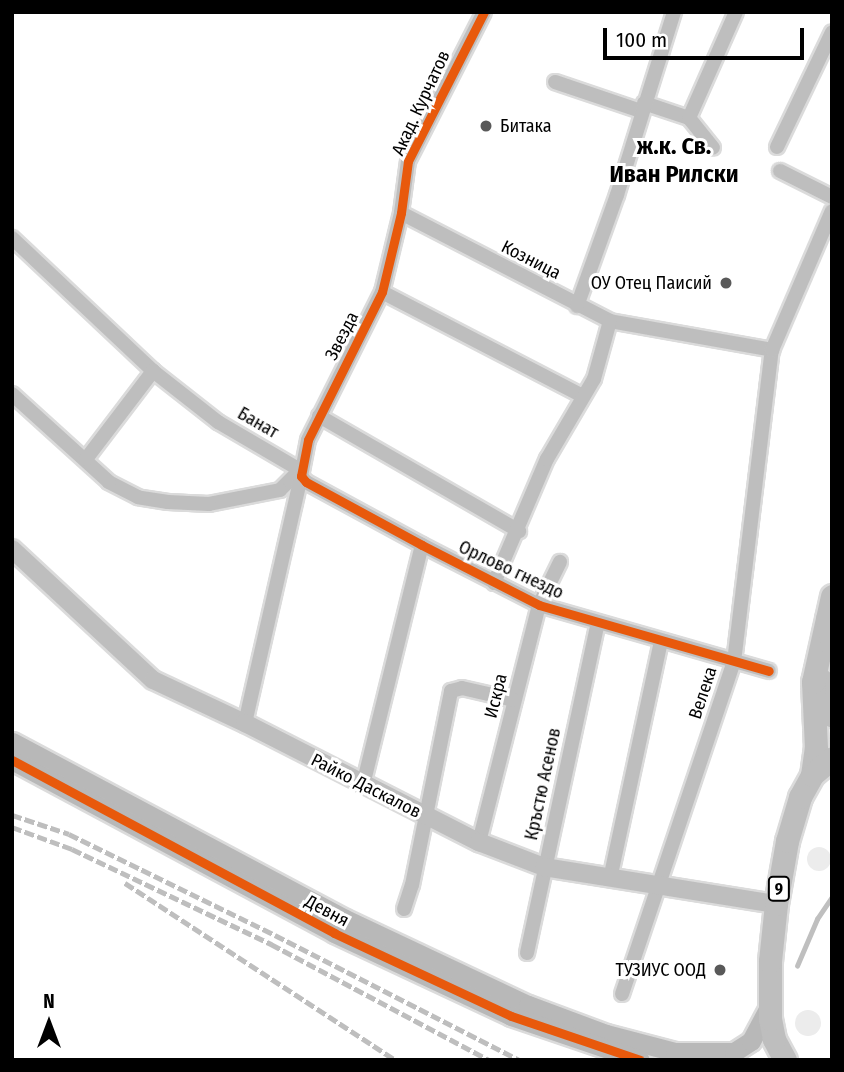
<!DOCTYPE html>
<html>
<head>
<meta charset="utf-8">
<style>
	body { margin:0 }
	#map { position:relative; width:844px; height:1072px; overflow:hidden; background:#fff; font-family:"Fira Sans Condensed",sans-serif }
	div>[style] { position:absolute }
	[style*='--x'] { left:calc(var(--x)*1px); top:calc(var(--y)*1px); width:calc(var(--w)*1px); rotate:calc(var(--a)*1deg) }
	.green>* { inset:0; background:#ececec }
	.round { border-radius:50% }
	.stream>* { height:4.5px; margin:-2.25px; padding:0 2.25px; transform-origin:2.25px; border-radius:2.25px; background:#bfbfbf }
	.roads { filter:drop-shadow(2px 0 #dbdbdb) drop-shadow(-2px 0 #dbdbdb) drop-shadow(0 2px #dbdbdb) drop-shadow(0 -2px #dbdbdb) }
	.minor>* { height:14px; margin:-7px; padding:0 7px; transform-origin:7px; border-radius:7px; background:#bebebe }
	.tertiary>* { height:18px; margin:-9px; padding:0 9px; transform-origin:9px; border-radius:9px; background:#bebebe }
	.secondary>* { height:19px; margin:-9.5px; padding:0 9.5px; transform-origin:9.5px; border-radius:9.5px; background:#b8b8b8 }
	.primary>* { height:23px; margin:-11.5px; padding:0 11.5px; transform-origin:11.5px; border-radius:11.5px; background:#bebebe }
	.trunk>* { height:23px; margin:-11.5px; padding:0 11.5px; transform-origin:11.5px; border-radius:11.5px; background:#bebebe }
	.rail>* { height:4.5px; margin-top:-2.25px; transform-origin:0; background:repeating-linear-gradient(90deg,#bebebe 0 10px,transparent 0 13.5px) }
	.cycleway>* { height:9px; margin:-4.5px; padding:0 4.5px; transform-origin:4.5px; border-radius:4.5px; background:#e8590c }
	.dots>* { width:19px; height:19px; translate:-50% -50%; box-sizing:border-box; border:4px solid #fff; border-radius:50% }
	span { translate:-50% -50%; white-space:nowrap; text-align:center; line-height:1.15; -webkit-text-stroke:6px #fff; paint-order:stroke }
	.shield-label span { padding:2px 5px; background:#fff; border:2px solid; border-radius:5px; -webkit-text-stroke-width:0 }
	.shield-label { font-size:16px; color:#000; font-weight:700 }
	.street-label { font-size:18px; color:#000 }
	.poi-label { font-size:18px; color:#000 }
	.left { translate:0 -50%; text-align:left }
	.right { translate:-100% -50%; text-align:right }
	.district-label { font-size:24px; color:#000; font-weight:700 }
	.frame { position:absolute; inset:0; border:14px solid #000; pointer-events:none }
	.north { position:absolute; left:14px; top:988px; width:70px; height:70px; -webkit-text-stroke:5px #fff; paint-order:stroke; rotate:0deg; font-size:19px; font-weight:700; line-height:28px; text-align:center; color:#000 }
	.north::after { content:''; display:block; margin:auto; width:24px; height:32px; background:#000; clip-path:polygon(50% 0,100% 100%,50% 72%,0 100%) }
	.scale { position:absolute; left:603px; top:28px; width:201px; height:32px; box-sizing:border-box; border:4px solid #000; border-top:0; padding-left:9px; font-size:21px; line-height:24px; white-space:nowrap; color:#000; -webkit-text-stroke:5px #fff; paint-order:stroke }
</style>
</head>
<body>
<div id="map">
	<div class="green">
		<i class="round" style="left:807px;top:847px;width:24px;height:24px"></i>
		<i class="round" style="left:795px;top:1010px;width:26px;height:26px"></i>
	</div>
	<div class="stream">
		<i style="--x:797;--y:966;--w:51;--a:-66.9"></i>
		<i style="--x:817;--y:919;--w:27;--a:-56"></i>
	</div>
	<div class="roads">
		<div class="minor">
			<i style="--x:484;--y:12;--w:167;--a:117"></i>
			<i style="--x:408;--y:161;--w:52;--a:97.7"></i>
			<i style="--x:401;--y:213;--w:81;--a:103.5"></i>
			<i style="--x:382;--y:292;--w:165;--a:116.6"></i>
			<i style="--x:308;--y:440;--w:37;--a:101"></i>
			<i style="--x:301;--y:476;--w:8;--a:50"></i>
			<i style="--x:306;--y:482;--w:132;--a:28.5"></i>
			<i style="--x:422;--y:545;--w:131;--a:27.1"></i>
			<i style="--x:539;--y:605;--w:239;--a:16"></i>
			<i style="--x:555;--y:82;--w:91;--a:18.6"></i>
			<i style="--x:644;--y:103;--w:47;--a:18.4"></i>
			<i style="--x:689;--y:118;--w:38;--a:51"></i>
			<i style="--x:689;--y:118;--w:116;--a:-66.1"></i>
			<i style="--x:777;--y:147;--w:127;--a:-64.4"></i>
			<i style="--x:780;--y:171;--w:58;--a:26.6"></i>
			<i style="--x:401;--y:213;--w:235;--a:27.3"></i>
			<i style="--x:610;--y:321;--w:165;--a:10.1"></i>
			<i style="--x:12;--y:238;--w:194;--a:43.3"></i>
			<i style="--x:153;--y:371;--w:83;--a:38.1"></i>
			<i style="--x:218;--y:422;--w:95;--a:30.3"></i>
			<i style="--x:300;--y:470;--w:28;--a:135"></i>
			<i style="--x:280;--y:490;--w:72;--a:168.8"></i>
			<i style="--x:209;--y:504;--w:41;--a:-177.2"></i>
			<i style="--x:168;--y:502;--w:30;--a:-171"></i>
			<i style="--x:138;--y:497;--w:33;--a:-153"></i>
			<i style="--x:109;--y:482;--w:131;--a:-137.8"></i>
			<i style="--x:382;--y:292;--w:226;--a:27.4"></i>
			<i style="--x:577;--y:306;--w:118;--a:-70.2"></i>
			<i style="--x:617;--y:195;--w:192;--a:-72.7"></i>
			<i style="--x:319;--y:416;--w:231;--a:29.9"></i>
			<i style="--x:86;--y:459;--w:111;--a:-52.7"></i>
			<i style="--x:494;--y:583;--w:135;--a:-66.9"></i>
			<i style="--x:547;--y:459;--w:93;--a:-59.6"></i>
			<i style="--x:594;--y:379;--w:60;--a:-74.6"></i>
			<i style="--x:245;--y:723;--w:253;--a:-77.2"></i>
			<i style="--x:363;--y:785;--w:247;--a:-76.2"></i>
			<i style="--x:479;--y:842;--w:244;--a:-75.8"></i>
			<i style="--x:539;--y:605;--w:48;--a:-64"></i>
			<i style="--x:610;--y:879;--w:242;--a:-77.9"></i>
			<i style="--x:404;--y:909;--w:25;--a:-72"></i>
			<i style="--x:412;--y:885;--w:198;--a:-78.6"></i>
			<i style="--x:451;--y:691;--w:11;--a:-15"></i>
			<i style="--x:462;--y:688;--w:53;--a:13"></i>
			<i style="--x:527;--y:953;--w:338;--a:-77.9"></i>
			<i style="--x:622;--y:994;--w:350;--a:-71.4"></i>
			<i style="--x:734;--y:662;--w:314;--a:-83.1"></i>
			<i style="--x:772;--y:350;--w:151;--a:-66.7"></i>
		</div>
		<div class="tertiary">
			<i style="--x:12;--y:549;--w:192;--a:42.9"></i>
			<i style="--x:153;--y:680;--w:102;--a:25.1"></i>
			<i style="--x:245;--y:723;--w:263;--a:27"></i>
			<i style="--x:479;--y:842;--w:70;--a:21"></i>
			<i style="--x:544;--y:867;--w:235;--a:9.1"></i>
		</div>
		<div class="secondary">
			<i style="--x:12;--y:742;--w:377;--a:28"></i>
			<i style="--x:345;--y:919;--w:202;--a:25.2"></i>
			<i style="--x:528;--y:1005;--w:83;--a:20.4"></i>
			<i style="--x:606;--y:1034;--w:71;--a:14.6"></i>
			<i style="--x:675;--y:1052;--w:59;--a:0"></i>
			<i style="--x:734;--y:1052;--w:20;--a:-33"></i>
			<i style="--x:751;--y:1041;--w:38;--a:-62"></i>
			<i style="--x:12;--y:760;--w:366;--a:28.2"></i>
			<i style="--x:334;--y:933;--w:195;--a:25.1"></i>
			<i style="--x:511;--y:1016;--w:136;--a:18.8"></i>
		</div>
		<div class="primary">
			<i style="--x:821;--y:680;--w:37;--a:73"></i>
			<i style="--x:812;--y:775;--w:27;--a:-82"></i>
			<i style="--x:816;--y:748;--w:66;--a:-92.6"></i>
			<i style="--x:813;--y:682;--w:88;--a:-77.5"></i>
		</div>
		<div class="trunk">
			<i style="--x:827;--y:619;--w:26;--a:79"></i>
			<i style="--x:785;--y:1060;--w:24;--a:-118"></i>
			<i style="--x:774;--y:1039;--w:20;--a:-101"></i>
			<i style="--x:770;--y:1019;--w:58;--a:-90"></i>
			<i style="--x:770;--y:961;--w:57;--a:-84"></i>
			<i style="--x:776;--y:904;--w:64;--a:-80.1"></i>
			<i style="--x:787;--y:841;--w:46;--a:-73.5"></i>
			<i style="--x:800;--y:797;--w:25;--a:-61"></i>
			<i style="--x:812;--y:775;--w:26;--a:-40"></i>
		</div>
	</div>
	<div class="rail">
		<i style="--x:12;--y:815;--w:60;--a:18.4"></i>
		<i style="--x:69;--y:834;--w:229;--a:26.1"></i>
		<i style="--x:275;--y:935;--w:274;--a:27.1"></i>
		<i style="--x:12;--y:827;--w:64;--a:20.1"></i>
		<i style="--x:72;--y:849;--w:221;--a:25.5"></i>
		<i style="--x:271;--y:944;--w:247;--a:28"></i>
		<i style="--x:125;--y:883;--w:323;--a:33.2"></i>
	</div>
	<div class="cycleway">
		<i style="--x:484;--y:12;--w:167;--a:117"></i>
		<i style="--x:408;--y:161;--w:52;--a:97.7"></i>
		<i style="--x:401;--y:213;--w:81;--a:103.5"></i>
		<i style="--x:382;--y:292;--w:165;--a:116.6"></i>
		<i style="--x:308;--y:440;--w:37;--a:101"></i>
		<i style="--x:301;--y:476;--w:8;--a:50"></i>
		<i style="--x:306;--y:482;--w:132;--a:28.5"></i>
		<i style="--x:422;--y:545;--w:131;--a:27.1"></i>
		<i style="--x:539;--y:605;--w:239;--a:16"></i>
		<i style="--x:12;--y:760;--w:366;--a:28.2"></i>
		<i style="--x:334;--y:933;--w:195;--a:25.1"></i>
		<i style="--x:511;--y:1016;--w:136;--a:18.8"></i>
	</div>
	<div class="dots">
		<i style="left:486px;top:126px;background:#595959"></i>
		<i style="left:726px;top:283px;background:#595959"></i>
		<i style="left:720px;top:970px;background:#595959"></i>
	</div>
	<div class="shield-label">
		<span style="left:779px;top:889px">9</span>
	</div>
	<div class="street-label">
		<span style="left:421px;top:103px;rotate:-65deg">Акад. Курчатов</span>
		<span style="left:531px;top:260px;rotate:27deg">Козница</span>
		<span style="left:342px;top:336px;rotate:-63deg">Звезда</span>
		<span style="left:258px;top:423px;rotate:30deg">Банат</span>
		<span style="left:511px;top:570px;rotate:25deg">Орлово гнездо</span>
		<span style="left:703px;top:693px;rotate:-72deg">Велека</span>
		<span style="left:496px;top:696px;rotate:-76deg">Искра</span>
		<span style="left:543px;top:784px;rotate:-78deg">Кръстю Асенов</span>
		<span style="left:366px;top:786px;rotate:27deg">Райко Даскалов</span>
		<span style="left:327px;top:911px;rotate:28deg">Девня</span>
	</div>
	<div class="poi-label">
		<span class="left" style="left:500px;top:126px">Битака</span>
		<span class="right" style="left:712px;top:283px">ОУ Отец Паисий</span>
		<span class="right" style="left:706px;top:970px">ТУЗИУС ООД</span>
	</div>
	<div class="district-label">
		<span style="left:674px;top:161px">ж.к. Св.<br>Иван Рилски</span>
	</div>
	<div class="frame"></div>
	<div class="north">N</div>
	<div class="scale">100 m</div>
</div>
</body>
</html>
